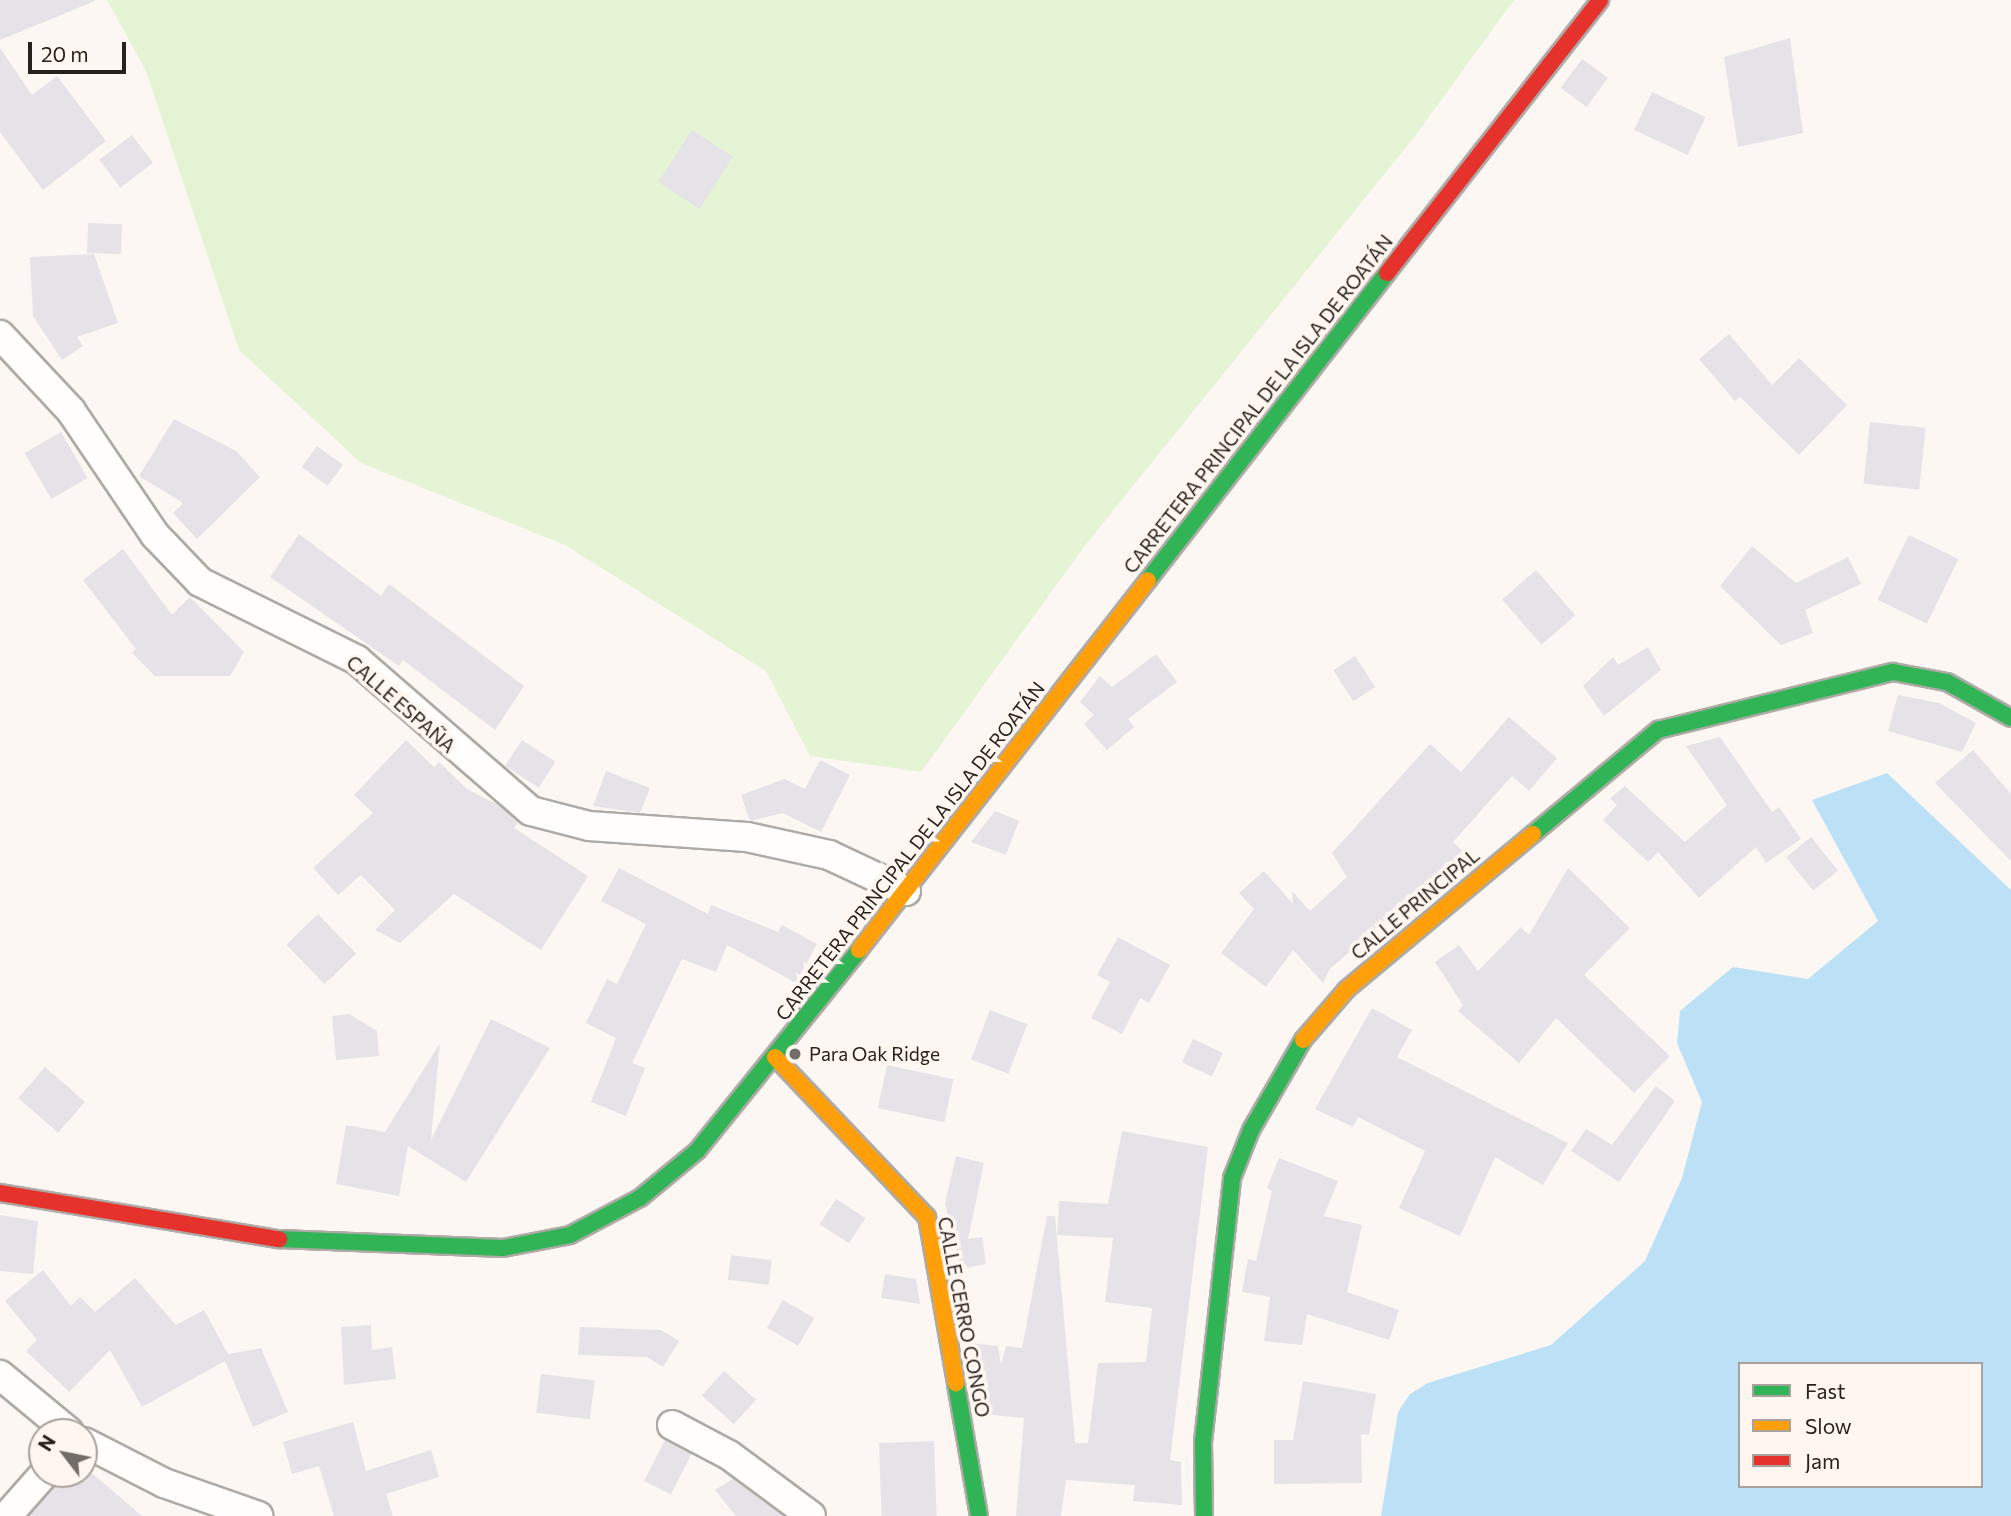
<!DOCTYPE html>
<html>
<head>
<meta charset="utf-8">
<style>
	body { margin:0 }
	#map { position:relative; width:2011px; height:1516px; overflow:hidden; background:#fcf7f2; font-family:Commissioner,sans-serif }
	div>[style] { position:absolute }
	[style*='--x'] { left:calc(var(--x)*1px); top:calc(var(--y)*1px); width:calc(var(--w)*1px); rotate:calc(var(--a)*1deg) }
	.green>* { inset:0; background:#e5f4d5 }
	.water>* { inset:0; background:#bce1f6 }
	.building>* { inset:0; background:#e6e3e8; transform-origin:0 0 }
	.roads { filter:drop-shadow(2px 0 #aeaaa6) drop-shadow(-2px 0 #aeaaa6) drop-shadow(0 2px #aeaaa6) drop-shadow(0 -2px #aeaaa6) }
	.street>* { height:28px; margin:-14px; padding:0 14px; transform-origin:14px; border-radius:14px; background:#fffefd }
	.fast>* { height:16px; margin:-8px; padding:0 8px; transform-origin:8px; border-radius:8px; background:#30b455 }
	.slow>* { height:16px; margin:-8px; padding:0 8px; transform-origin:8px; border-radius:8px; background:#ff9f0a }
	.jam>* { height:16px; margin:-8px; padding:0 8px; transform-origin:8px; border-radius:8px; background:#e5322d }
	.dots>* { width:19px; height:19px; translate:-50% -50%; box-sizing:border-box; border:4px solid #fff6ef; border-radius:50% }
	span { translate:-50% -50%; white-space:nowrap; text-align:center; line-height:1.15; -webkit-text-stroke:7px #fff6ef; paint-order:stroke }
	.street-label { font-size:19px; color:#27221e }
	.poi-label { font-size:19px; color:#27221e }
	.left { translate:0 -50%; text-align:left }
	.legend { position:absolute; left:1738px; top:1362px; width:245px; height:126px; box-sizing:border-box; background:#fff6ef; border:2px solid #a9a19b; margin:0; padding:9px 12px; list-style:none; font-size:21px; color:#27221e }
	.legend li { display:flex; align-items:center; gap:14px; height:35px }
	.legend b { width:35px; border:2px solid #a9a19b }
	.north { position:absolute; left:28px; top:1418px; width:70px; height:70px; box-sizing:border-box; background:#fff6ef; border:2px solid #a9a19b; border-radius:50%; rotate:302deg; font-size:19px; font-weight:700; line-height:28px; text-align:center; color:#27221e }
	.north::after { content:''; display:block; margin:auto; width:24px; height:32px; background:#726d68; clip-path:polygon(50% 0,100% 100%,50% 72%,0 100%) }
	.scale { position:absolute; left:28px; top:42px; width:98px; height:32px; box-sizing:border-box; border:4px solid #27221e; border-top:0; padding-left:9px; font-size:21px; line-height:24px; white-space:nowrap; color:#27221e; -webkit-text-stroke:5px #fff6ef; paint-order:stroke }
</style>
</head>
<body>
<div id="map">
	<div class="green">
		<i style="clip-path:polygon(107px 0,1514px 0,1415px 136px,1083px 548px,921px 772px,810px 756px,766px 671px,565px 545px,361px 463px,239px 350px,146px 71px)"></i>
	</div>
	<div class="water">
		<i style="clip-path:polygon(evenodd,1887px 773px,2011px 890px,2011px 1516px,1381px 1516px,1398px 1412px,1410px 1394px,1428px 1383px,1551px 1345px,1645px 1261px,1682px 1178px,1702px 1102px,1677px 1043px,1680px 1011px,1733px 967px,1808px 979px,1878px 921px,1812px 800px,1887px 773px,1740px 1364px,1981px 1364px,1981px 1486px,1740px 1486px,1740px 1364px)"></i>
	</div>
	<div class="building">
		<i style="clip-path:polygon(0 0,95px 0,95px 1px,0 40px)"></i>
		<i style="clip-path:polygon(1790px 38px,1803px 133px,1738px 147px,1724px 57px)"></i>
		<i style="clip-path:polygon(0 48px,32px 95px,57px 76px,106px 141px,43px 190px,0 132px)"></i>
		<i style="left:1582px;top:59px;width:32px;height:36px;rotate:36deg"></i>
		<i style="left:1652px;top:92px;width:59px;height:42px;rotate:25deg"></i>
		<i style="left:692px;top:130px;width:49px;height:62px;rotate:33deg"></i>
		<i style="left:132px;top:135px;width:35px;height:41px;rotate:53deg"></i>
		<i style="left:88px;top:223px;width:34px;height:30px;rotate:2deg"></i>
		<i style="clip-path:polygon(94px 254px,118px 323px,77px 337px,83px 346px,62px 360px,33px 316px,30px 257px)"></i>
		<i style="clip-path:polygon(1729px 334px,1772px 385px,1799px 358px,1847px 405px,1799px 455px,1740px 397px,1735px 401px,1699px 359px)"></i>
		<i style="clip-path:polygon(174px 419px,236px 451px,260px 477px,197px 539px,173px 513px,183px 503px,139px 476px)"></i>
		<i style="left:1870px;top:422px;width:56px;height:62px;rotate:6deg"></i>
		<i style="left:61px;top:432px;width:53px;height:42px;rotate:60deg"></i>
		<i style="left:317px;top:446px;width:32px;height:26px;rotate:36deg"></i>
		<i style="clip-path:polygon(299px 534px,381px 596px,389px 584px,524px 686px,495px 730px,403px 660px,399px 666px,270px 577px)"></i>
		<i style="left:1909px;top:535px;width:55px;height:72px;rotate:26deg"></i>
		<i style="clip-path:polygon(1752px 546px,1796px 583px,1848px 557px,1861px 584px,1805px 610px,1813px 633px,1781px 645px,1720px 586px)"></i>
		<i style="clip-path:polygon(123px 549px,172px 615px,190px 597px,244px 652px,230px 676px,155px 676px,132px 653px,136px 649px,83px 580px)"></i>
		<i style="left:1536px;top:570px;width:60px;height:45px;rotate:49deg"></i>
		<i style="clip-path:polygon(1648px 647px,1661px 670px,1604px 716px,1583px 686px,1613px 657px,1618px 665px)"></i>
		<i style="clip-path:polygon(1156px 654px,1177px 682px,1128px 719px,1134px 727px,1107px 750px,1084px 724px,1094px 715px,1080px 702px,1100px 676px,1112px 687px)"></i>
		<i style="left:1355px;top:656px;width:37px;height:26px;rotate:57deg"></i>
		<i style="clip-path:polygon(1898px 695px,1939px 703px,1976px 723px,1962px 752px,1888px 731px)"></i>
		<i style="clip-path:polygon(1509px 717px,1557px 758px,1529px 791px,1512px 776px,1453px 842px,1466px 854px,1431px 890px,1425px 884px,1329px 970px,1323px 983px,1293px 950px,1266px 987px,1221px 953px,1254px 909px,1239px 893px,1264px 871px,1293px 904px,1292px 891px,1310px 911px,1347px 877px,1332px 853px,1430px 744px,1461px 772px)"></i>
		<i style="clip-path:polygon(1720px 737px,1772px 812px,1779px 807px,1801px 839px,1766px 863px,1756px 847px,1699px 898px,1658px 852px,1648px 862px,1603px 820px,1617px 805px,1610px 798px,1625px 786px,1685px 842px,1727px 805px,1686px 746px)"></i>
		<i style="clip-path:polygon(406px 740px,434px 767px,439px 762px,467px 789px,500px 806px,518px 822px,514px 828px,588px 876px,541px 950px,454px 894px,400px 943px,375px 930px,395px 910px,361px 875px,338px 895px,313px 868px,373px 813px,354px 795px)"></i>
		<i style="left:522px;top:740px;width:40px;height:31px;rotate:33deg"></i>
		<i style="clip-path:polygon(1973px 750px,2011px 794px,2011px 861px,1935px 783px)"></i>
		<i style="clip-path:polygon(820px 760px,850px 775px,821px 832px,783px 813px,750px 821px,741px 795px,784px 779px,805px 789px)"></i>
		<i style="clip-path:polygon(606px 771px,650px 788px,640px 813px,593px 806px)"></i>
		<i style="clip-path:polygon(995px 811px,1019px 821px,1006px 855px,971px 842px)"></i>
		<i style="left:1811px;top:837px;width:43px;height:32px;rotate:51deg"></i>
		<i style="clip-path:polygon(619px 868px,708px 914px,711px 905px,778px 932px,782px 925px,817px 944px,796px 983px,727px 945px,716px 972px,682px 959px,632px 1063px,645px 1068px,626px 1116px,591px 1102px,616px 1038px,586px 1023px,607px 979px,617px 984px,646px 924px,601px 901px)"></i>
		<i style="clip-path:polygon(1568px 868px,1630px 928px,1584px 975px,1670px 1056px,1634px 1093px,1556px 1018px,1519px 1063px,1458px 1011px,1463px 1005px,1435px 962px,1459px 945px,1478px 971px,1521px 927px,1529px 935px)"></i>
		<i style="left:318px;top:914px;width:55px;height:44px;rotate:46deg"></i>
		<i style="clip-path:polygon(1118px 937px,1170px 965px,1149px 1003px,1140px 998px,1122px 1034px,1091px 1018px,1110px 982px,1097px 975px)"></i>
		<i style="clip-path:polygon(1372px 1008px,1412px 1030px,1397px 1057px,1568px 1143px,1543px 1185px,1495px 1157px,1460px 1236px,1399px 1208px,1425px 1151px,1358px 1117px,1353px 1127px,1315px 1109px)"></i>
		<i style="left:990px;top:1010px;width:40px;height:53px;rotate:21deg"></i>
		<i style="clip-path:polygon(349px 1014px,377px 1031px,379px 1056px,336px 1060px,332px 1016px)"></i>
		<i style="clip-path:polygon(491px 1019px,550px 1048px,466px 1182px,408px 1146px,399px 1196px,336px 1184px,346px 1125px,385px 1132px,440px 1043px,431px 1140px)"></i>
		<i style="left:1193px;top:1039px;width:33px;height:26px;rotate:25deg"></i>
		<i style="left:887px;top:1065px;width:68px;height:44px;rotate:12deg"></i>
		<i style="left:45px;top:1067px;width:53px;height:41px;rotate:41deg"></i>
		<i style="clip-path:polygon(1656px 1086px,1675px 1101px,1619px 1182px,1571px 1151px,1586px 1129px,1612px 1145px)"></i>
		<i style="clip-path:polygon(1122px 1131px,1208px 1147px,1170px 1460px,1181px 1462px,1182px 1505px,1133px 1501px,1135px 1485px,1066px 1480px,1061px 1516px,1016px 1516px,1024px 1418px,983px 1414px,971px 1343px,998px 1346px,1001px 1365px,1006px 1346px,1022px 1348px,1047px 1216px,1055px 1216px,1075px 1443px,1088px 1443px,1098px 1363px,1146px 1362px,1152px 1308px,1105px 1302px,1113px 1238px,1057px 1235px,1059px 1201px,1108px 1204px)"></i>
		<i style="clip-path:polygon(956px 1156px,984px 1163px,968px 1239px,982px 1237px,986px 1264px,961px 1269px,945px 1203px)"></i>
		<i style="clip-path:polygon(1279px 1158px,1338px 1181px,1324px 1216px,1362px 1225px,1347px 1292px,1399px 1310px,1389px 1340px,1307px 1314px,1302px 1345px,1264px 1341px,1270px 1297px,1242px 1292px,1248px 1259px,1256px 1261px,1272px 1191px,1267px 1188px)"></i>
		<i style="left:836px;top:1199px;width:35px;height:30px;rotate:33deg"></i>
		<i style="clip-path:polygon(0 1215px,38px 1221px,33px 1274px,0 1271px)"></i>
		<i style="left:731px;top:1255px;width:41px;height:25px;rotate:7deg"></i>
		<i style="clip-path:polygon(43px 1270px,71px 1306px,80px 1297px,95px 1312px,135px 1278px,176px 1325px,204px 1310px,228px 1354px,261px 1348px,288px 1412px,253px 1427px,225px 1361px,142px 1407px,110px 1350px,69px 1392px,26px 1351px,37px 1340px,5px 1301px)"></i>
		<i style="clip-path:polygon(885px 1274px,916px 1279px,920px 1304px,881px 1298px)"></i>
		<i style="left:783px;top:1300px;width:36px;height:32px;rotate:30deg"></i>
		<i style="clip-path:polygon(371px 1325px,372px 1350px,392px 1347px,396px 1379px,344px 1385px,341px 1327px)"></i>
		<i style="clip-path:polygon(580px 1327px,661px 1330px,679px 1341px,663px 1367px,647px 1357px,578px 1355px)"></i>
		<i style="left:724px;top:1371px;width:43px;height:33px;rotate:42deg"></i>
		<i style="left:541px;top:1374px;width:54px;height:39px;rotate:7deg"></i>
		<i style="clip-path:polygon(1303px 1381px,1376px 1394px,1369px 1435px,1361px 1434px,1362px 1483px,1274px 1484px,1274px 1440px,1293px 1440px)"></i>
		<i style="clip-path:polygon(353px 1422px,366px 1471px,431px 1450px,439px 1477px,386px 1494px,393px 1516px,334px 1516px,319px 1466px,292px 1474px,283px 1442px)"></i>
		<i style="left:665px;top:1440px;width:30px;height:46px;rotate:27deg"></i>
		<i style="left:934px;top:1441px;width:75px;height:55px;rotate:88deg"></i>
		<i style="clip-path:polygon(60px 1474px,93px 1474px,142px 1516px,29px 1516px)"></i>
		<i style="clip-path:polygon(733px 1479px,783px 1516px,736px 1516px,715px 1490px)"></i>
	</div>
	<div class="roads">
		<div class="street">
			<i style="--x:0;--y:335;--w:104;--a:46.9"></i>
			<i style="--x:71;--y:411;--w:150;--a:55.9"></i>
			<i style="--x:155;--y:535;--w:65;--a:46.2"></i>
			<i style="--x:200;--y:582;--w:175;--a:26.4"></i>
			<i style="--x:357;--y:660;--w:230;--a:41"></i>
			<i style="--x:531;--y:811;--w:60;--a:14.5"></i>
			<i style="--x:589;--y:826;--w:158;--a:4"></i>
			<i style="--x:747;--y:837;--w:84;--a:12.4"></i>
			<i style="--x:829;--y:855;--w:85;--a:25.1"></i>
			<i style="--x:0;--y:1375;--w:89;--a:39.6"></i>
			<i style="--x:672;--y:1425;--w:64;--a:27.8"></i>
			<i style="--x:729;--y:1455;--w:102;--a:36.6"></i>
			<i style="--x:84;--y:1442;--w:90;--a:27.1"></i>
			<i style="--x:164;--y:1483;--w:100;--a:19.3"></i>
			<i style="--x:7;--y:1516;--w:56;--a:-48.6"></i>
		</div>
		<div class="fast">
			<i style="--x:1148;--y:580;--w:389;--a:-52.1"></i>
			<i style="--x:1533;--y:834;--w:163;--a:-39.8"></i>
			<i style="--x:1658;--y:730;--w:242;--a:-13.9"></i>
			<i style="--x:1893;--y:672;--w:55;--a:10.5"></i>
			<i style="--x:1947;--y:682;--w:73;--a:29.4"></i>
			<i style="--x:279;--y:1239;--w:224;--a:2.3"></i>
			<i style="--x:503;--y:1248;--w:68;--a:-11"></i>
			<i style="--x:570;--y:1235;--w:79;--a:-27.9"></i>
			<i style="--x:640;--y:1198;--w:74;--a:-39.5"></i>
			<i style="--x:697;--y:1151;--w:258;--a:-51.1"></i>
			<i style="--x:956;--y:1384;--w:134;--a:80.1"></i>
			<i style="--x:1204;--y:1516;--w:74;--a:-90.8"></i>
			<i style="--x:1203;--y:1442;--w:266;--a:-83.7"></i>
			<i style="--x:1232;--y:1178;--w:52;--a:-68.4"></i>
			<i style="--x:1251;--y:1130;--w:104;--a:-60"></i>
		</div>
		<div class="slow">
			<i style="--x:859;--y:950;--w:469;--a:-52"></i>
			<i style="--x:1303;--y:1040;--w:67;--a:-49.2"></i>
			<i style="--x:1347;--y:989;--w:242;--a:-39.8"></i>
			<i style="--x:775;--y:1057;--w:221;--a:46.5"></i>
			<i style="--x:927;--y:1217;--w:169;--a:80.1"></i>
		</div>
		<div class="jam">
			<i style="--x:1387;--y:273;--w:346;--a:-52"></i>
			<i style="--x:0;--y:1193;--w:283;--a:9.4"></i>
		</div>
	</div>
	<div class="dots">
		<i style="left:795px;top:1054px;background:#726d68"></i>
	</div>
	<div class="street-label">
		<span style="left:1258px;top:404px;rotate:-52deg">CARRETERA PRINCIPAL DE LA ISLA DE ROATÁN</span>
		<span style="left:401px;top:704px;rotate:41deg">CALLE ESPAÑA</span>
		<span style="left:910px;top:851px;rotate:-52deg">CARRETERA PRINCIPAL DE LA ISLA DE ROATÁN</span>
		<span style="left:1415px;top:904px;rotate:-40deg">CALLE PRINCIPAL</span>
		<span style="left:964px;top:1317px;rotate:79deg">CALLE CERRO CONGO</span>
	</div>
	<div class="poi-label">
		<span class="left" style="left:809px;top:1054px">Para Oak Ridge</span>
	</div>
	<ul class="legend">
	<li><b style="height:9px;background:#30b455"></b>Fast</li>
	<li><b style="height:9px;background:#ff9f0a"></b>Slow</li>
	<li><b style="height:9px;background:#e5322d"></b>Jam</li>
	</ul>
	<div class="north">N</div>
	<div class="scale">20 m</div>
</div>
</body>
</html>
